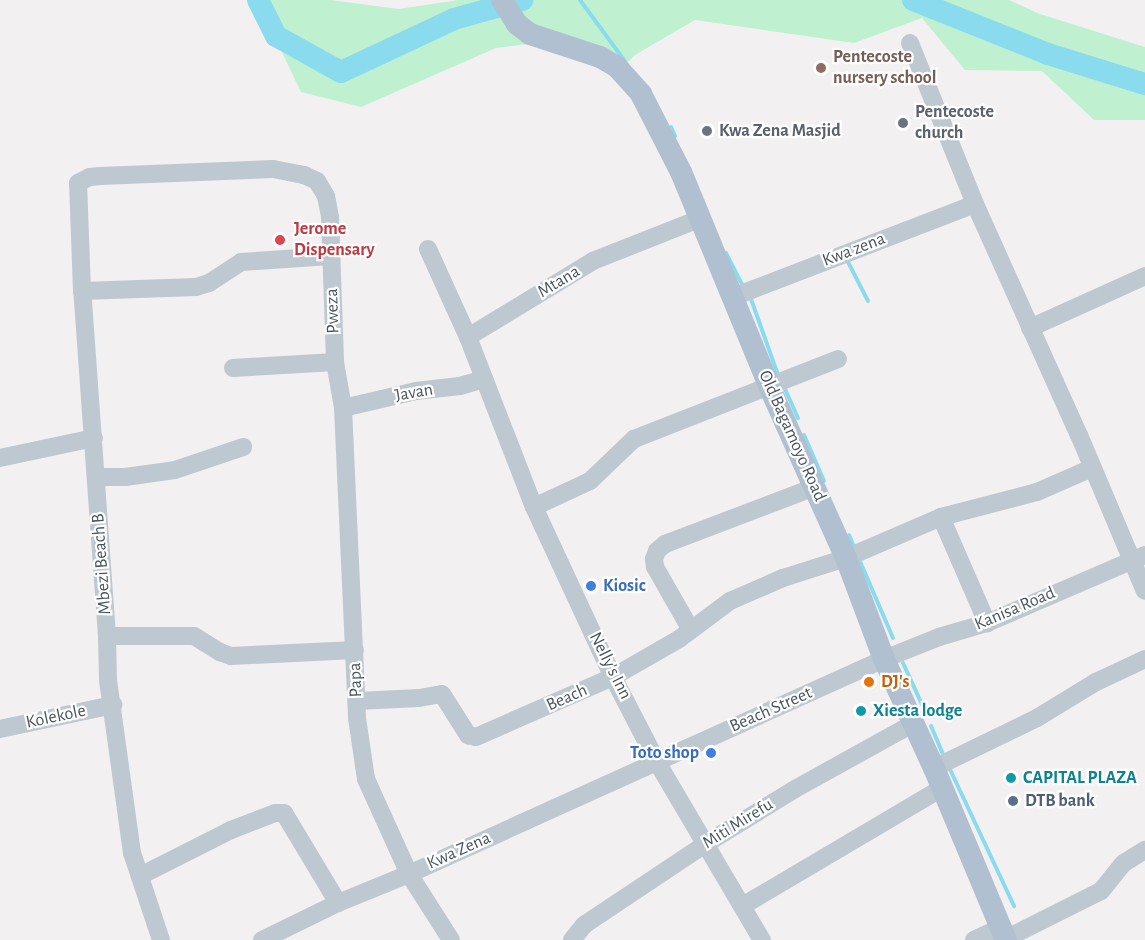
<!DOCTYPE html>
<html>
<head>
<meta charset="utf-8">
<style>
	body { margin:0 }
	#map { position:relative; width:1145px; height:940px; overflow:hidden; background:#f3f0f1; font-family:"Alegreya Sans",sans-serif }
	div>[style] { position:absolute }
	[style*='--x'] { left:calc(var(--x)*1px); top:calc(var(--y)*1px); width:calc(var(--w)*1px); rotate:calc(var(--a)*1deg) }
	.green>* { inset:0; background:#bff1d1 }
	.stream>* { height:4px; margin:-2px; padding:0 2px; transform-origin:2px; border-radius:2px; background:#8bdbee }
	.river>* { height:22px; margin:-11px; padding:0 11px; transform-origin:11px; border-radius:11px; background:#8bdbee }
	.minor>* { height:18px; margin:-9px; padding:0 9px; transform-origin:9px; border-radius:9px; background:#bec8d0 }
	.major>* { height:22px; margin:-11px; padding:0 11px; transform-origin:11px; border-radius:11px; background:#b0c0d0 }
	.dots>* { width:16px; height:16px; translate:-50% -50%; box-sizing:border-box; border:3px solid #fff; border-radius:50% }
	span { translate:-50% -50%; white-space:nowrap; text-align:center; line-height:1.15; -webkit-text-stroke:4.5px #fff; paint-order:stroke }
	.education-label { font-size:18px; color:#785e54; font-weight:700 }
	.left { translate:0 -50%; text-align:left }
	.worship-label { font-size:18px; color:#5b616d; font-weight:700 }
	.health-label { font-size:18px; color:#be3a42; font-weight:700 }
	.street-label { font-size:18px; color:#48545f }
	.shop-label { font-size:18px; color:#366cbe; font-weight:700 }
	.right { translate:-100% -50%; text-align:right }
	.food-label { font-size:18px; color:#c56008; font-weight:700 }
	.culture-label { font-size:18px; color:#0d838f; font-weight:700 }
	.service-label { font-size:18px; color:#4e5e75; font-weight:700 }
</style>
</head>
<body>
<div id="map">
	<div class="green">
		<i style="clip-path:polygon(257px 0,331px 0,399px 9px,458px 0,1009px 0,1040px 14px,1145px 47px,1145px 120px,1094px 120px,1042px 71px,965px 70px,922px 18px,854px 43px,695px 20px,635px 55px,621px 69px,550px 41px,496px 48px,361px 107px,301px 92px)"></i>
	</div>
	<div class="stream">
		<i style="--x:580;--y:0;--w:74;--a:53.7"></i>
		<i style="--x:671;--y:127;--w:10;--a:66"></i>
		<i style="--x:726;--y:253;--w:35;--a:63"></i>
		<i style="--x:847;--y:260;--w:46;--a:62.9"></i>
		<i style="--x:751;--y:299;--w:81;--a:70.4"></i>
		<i style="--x:785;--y:389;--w:32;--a:66"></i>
		<i style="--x:804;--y:435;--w:50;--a:66.5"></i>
		<i style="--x:849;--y:535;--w:15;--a:67"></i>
		<i style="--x:859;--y:559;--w:86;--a:66.7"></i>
		<i style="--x:903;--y:663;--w:53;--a:65.4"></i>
		<i style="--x:931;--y:726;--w:33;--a:67"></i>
		<i style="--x:948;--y:765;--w:156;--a:64.9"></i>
	</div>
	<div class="river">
		<i style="--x:258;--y:0;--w:40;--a:63.4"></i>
		<i style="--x:276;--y:36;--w:74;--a:29"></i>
		<i style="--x:341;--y:72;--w:125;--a:-25.1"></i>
		<i style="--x:454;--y:19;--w:71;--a:-15.6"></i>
		<i style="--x:913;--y:0;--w:145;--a:21.8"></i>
		<i style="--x:1048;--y:54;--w:102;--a:17.2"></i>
	</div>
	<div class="minor">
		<i style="--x:910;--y:43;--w:174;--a:68"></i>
		<i style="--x:975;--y:204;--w:253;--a:65.8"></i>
		<i style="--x:1079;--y:435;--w:169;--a:67.1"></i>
		<i style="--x:699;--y:219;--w:114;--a:158.4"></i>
		<i style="--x:593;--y:261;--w:146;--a:148.7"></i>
		<i style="--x:468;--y:337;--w:182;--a:68.8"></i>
		<i style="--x:534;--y:507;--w:187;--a:65.1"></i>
		<i style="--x:613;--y:677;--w:96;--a:62.6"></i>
		<i style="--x:657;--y:762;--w:207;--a:59.5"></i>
		<i style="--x:428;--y:249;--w:97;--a:65.6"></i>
		<i style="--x:82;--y:291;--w:114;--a:-2"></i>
		<i style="--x:196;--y:287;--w:14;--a:-17"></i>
		<i style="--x:209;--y:283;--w:38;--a:-33"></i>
		<i style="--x:241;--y:262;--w:90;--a:-3.8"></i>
		<i style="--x:733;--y:297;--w:259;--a:-21"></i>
		<i style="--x:1030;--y:328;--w:126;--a:-24.3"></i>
		<i style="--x:233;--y:368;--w:102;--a:-3.4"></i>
		<i style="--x:343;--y:408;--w:75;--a:-13.1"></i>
		<i style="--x:416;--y:391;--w:44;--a:-6.5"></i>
		<i style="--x:460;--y:386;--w:25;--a:-16"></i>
		<i style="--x:0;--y:458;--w:96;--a:-12"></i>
		<i style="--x:96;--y:477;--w:29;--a:0"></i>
		<i style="--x:125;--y:477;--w:50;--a:-8"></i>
		<i style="--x:175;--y:470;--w:72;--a:-18.7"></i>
		<i style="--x:534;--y:507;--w:62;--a:-24.9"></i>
		<i style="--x:590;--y:481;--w:61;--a:-43.7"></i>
		<i style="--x:634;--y:439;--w:219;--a:-21.4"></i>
		<i style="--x:941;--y:517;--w:116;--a:66.5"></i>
		<i style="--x:691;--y:630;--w:73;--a:-119.7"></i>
		<i style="--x:655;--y:567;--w:8;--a:-97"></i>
		<i style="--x:654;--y:559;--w:9;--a:-69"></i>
		<i style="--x:657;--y:551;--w:11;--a:-41"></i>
		<i style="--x:665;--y:544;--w:160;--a:-20.8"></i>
		<i style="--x:107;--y:636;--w:87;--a:0"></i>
		<i style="--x:194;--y:636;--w:31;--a:32"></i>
		<i style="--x:220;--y:652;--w:12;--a:20"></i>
		<i style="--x:231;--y:656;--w:124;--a:-2.8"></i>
		<i style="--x:357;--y:701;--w:62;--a:-2.8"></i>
		<i style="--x:419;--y:698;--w:23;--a:-10"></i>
		<i style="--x:442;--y:694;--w:49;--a:57.6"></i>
		<i style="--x:468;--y:735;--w:8;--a:14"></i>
		<i style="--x:476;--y:737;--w:150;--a:-23.7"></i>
		<i style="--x:613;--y:677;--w:76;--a:-29.9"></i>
		<i style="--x:679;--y:639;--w:64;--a:-36.7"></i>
		<i style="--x:730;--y:601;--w:58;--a:-23.5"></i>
		<i style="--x:783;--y:578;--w:66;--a:-17.6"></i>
		<i style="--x:846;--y:558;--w:103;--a:-23.3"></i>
		<i style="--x:941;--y:517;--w:99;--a:-14.6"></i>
		<i style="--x:1037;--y:492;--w:60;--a:-23.6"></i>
		<i style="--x:0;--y:729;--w:116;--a:-12"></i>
		<i style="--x:934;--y:768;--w:114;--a:-25.9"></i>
		<i style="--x:1037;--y:718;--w:69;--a:-31.4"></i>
		<i style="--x:1096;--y:682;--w:54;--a:-25.1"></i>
		<i style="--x:140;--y:876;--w:102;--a:-26.8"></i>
		<i style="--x:231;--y:830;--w:47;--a:-21.1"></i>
		<i style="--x:275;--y:813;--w:9;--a:0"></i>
		<i style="--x:284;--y:813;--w:105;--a:59"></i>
		<i style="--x:744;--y:905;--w:230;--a:-30.6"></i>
		<i style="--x:1005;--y:939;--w:107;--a:-26.6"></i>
		<i style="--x:1101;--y:891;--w:36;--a:-51"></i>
		<i style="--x:1124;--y:863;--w:25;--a:-32"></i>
		<i style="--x:161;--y:940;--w:92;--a:-108.4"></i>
		<i style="--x:132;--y:853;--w:175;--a:-97.9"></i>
		<i style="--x:108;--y:680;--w:44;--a:-91.3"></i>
		<i style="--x:107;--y:636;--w:346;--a:-94.1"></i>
		<i style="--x:82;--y:291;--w:108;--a:-92.1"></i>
		<i style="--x:78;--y:183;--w:13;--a:-27"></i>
		<i style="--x:90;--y:177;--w:10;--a:-6"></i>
		<i style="--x:100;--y:176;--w:173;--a:-2.3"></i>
		<i style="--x:273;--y:169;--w:32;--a:11"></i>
		<i style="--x:304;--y:175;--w:14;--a:25"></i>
		<i style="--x:317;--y:181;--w:17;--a:59"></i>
		<i style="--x:326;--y:196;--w:21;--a:79"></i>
		<i style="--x:330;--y:217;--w:145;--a:88"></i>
		<i style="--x:335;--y:362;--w:47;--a:80.1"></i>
		<i style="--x:343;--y:408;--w:310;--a:87.4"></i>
		<i style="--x:357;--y:718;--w:62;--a:81.6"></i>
		<i style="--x:366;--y:779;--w:104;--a:65.6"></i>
		<i style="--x:409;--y:874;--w:78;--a:57.5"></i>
		<i style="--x:262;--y:940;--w:85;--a:-26"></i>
		<i style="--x:338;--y:903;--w:77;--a:-22.2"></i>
		<i style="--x:409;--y:874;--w:521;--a:-24.35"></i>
		<i style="--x:884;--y:659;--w:59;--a:-21.8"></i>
		<i style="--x:939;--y:637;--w:50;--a:-16.3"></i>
		<i style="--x:987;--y:623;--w:172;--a:-23.3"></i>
		<i style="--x:572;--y:940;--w:19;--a:-51"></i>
		<i style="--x:584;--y:925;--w:148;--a:-33.7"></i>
		<i style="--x:707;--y:843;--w:103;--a:-31.5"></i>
		<i style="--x:795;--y:789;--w:136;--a:-29"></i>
		<i style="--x:974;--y:940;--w:31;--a:-25"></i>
	</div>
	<div class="major">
		<i style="--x:502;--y:0;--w:28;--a:58"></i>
		<i style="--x:517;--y:24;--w:16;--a:38"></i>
		<i style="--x:530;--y:34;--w:74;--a:18.2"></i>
		<i style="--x:600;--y:57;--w:20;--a:30"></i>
		<i style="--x:617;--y:67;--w:36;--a:48"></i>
		<i style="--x:641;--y:94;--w:88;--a:62.9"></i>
		<i style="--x:681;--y:172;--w:231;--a:67.6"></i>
		<i style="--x:769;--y:386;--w:188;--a:65.9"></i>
		<i style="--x:846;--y:558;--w:108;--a:69.4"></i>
		<i style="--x:884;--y:659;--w:120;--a:65.4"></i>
		<i style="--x:934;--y:768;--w:186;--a:67.3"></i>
	</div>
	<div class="dots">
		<i style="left:821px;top:68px;background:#8d6e63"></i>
		<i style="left:903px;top:123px;background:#6b7280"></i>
		<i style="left:707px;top:131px;background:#6b7280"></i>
		<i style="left:280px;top:240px;background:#e0444e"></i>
		<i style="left:591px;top:586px;background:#3f7fe0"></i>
		<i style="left:869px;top:682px;background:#e8710a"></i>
		<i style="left:861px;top:711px;background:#0f9aa8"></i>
		<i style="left:711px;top:753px;background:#3f7fe0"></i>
		<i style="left:1011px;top:778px;background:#0f9aa8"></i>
		<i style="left:1013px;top:801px;background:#5c6f8a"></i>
	</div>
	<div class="education-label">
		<span class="left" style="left:833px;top:68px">Pentecoste<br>nursery school</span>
	</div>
	<div class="worship-label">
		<span class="left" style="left:915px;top:123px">Pentecoste<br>church</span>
		<span class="left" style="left:719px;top:131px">Kwa Zena Masjid</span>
	</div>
	<div class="health-label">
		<span class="left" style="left:294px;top:240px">Jerome<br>Dispensary</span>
	</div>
	<div class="street-label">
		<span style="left:854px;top:250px;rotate:-21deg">Kwa zena</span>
		<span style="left:559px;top:282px;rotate:-31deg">Mtana</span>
		<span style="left:333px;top:311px;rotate:-92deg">Pweza</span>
		<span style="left:414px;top:393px;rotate:-10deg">Javan</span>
		<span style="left:792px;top:436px;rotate:66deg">Old Bagamoyo Road</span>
		<span style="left:102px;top:564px;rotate:-94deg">Mbezi Beach B</span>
		<span style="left:1015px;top:609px;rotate:-23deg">Kanisa Road</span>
		<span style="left:610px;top:666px;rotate:63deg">Nelly's Inn</span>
		<span style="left:356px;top:680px;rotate:-92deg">Papa</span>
		<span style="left:567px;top:698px;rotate:-24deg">Beach</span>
		<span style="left:771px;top:710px;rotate:-24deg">Beach Street</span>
		<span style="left:56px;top:717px;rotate:-12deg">Kolekole</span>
		<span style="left:738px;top:824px;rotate:-32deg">Miti Mirefu</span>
		<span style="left:459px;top:851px;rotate:-24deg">Kwa Zena</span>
	</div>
	<div class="shop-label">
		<span class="left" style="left:603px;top:586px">Kiosic</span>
		<span class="right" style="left:699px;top:753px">Toto shop</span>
	</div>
	<div class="food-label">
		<span class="left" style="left:881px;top:682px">DJ's</span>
	</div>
	<div class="culture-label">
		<span class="left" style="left:873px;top:711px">Xiesta lodge</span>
		<span class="left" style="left:1023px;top:778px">CAPITAL PLAZA</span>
	</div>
	<div class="service-label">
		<span class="left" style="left:1025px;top:801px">DTB bank</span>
	</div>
</div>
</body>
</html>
